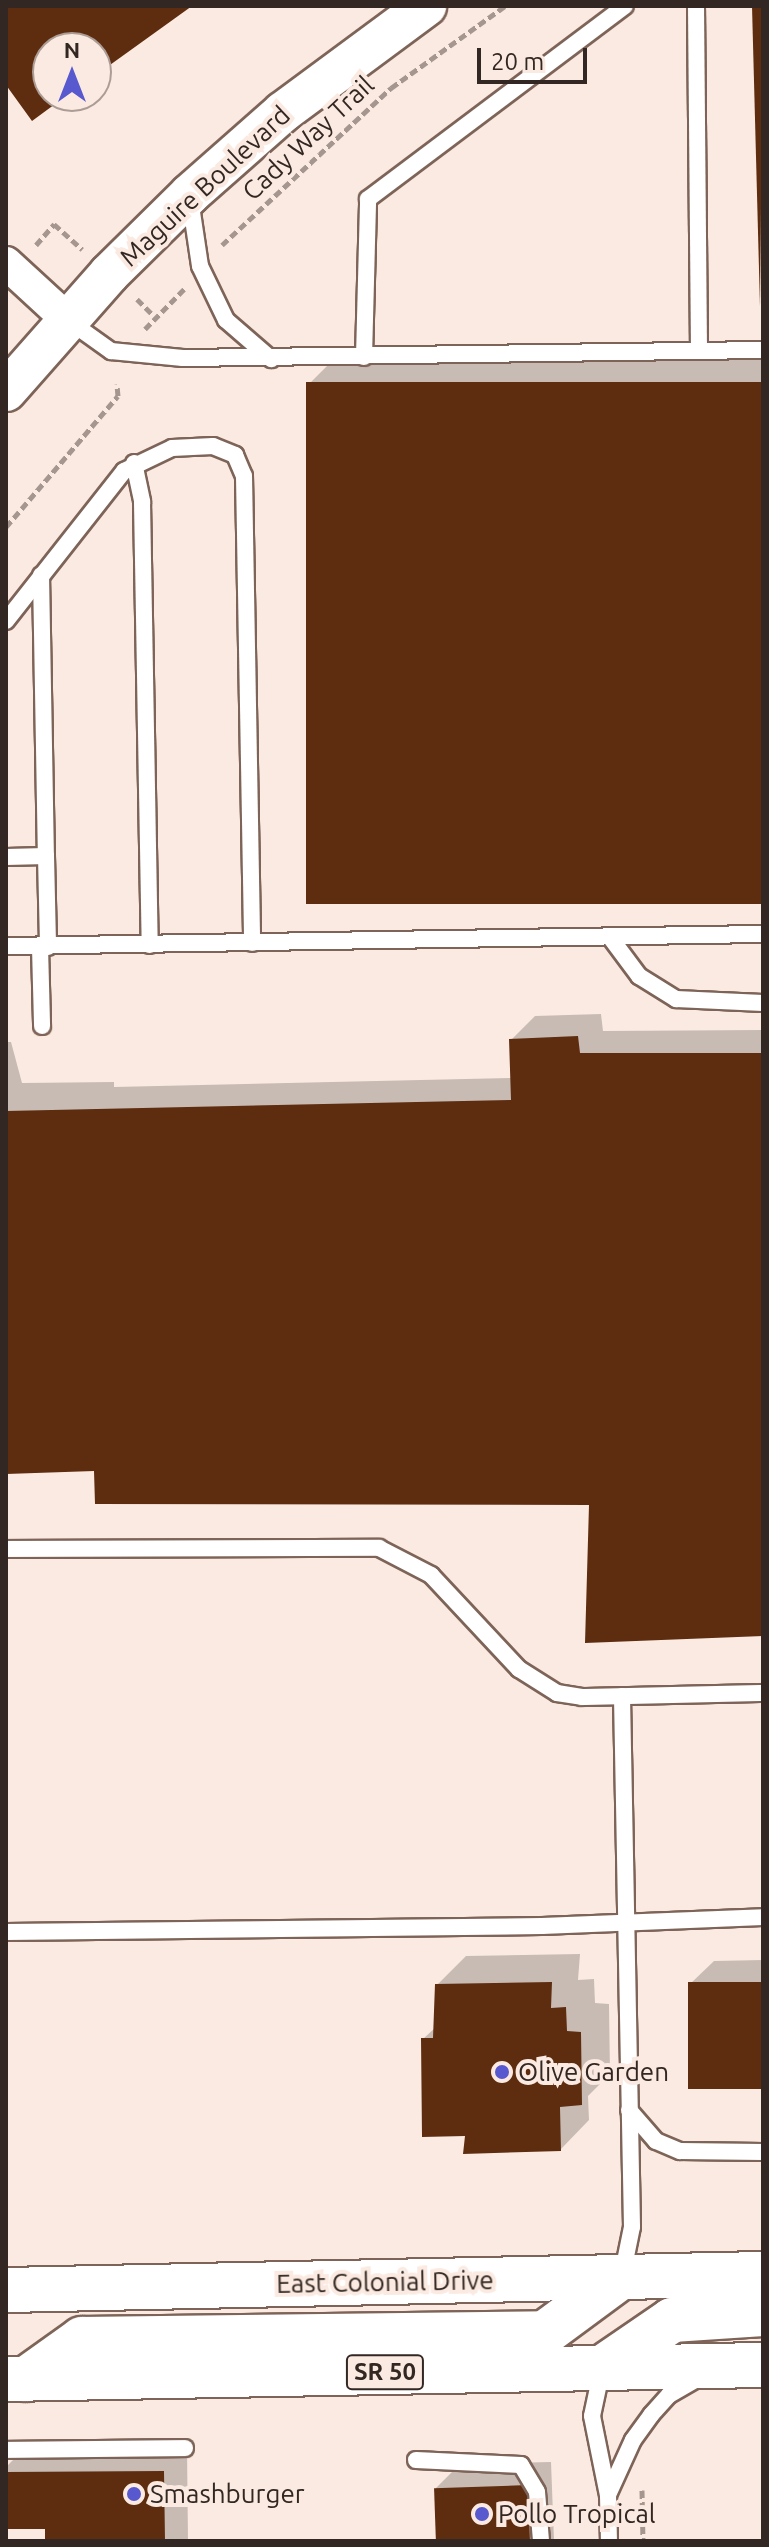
<!DOCTYPE html>
<html>
<head>
<meta charset="utf-8">
<style>
	body { margin:0 }
	#map { position:relative; width:769px; height:2547px; overflow:hidden; background:#fbeae1; font-family:Ubuntu,sans-serif }
	div>[style] { position:absolute }
	[style*='--x'] { left:calc(var(--x)*1px); top:calc(var(--y)*1px); width:calc(var(--w)*1px); rotate:calc(var(--a)*1deg) }
	.shadow>* { inset:0; background:#0003 }
	.building>* { inset:0; background:#5e2c0e; transform-origin:0 0 }
	.path>* { height:5px; margin-top:-2.5px; transform-origin:0; background:repeating-linear-gradient(90deg,#a59790 0 8px,transparent 0 12px) }
	.roads { filter:drop-shadow(2px 0 #7e6458) drop-shadow(-2px 0 #7e6458) drop-shadow(0 2px #7e6458) drop-shadow(0 -2px #7e6458) }
	.service>* { height:16px; margin:-8px; padding:0 8px; transform-origin:8px; border-radius:8px; background:#fff }
	.minor>* { height:32px; margin:-16px; padding:0 16px; transform-origin:16px; border-radius:16px; background:#fff }
	.tertiary>* { height:40px; margin:-20px; padding:0 20px; transform-origin:20px; border-radius:20px; background:#fff }
	.trunk>* { height:44px; margin:-22px; padding:0 22px; transform-origin:22px; border-radius:22px; background:#fff }
	.dots>* { width:22px; height:22px; translate:-50% -50%; box-sizing:border-box; border:4px solid #fbeae1; border-radius:50% }
	span { translate:-50% -50%; white-space:nowrap; text-align:center; line-height:1.15; -webkit-text-stroke:8px #fbeae1; paint-order:stroke }
	.shield-label span { padding:2px 6px; background:#fbeae1; border:2px solid; border-radius:6px; -webkit-text-stroke-width:0 }
	.shield-label { font-size:24px; color:#322722; font-weight:700 }
	.street-label { font-size:26px; color:#322722 }
	.poi-label { font-size:26px; color:#322722 }
	.left { translate:0 -50%; text-align:left }
	.frame { position:absolute; inset:0; border:8px solid #322722; pointer-events:none }
	.north { position:absolute; left:32px; top:32px; width:80px; height:80px; box-sizing:border-box; background:#fbeae1; border:2px solid #ab9c95; border-radius:50%; rotate:0deg; font-size:22px; font-weight:700; line-height:32px; text-align:center; color:#322722 }
	.north::after { content:''; display:block; margin:auto; width:28px; height:36px; background:#5858cf; clip-path:polygon(50% 0,100% 100%,50% 72%,0 100%) }
	.scale { position:absolute; left:477px; top:48px; width:110px; height:36px; box-sizing:border-box; border:4px solid #322722; border-top:0; padding-left:10px; font-size:24px; line-height:28px; white-space:nowrap; color:#322722; -webkit-text-stroke:6px #fbeae1; paint-order:stroke }
</style>
</head>
<body>
<div id="map">
	<div class="shadow">
		<i style="clip-path:polygon(754px 6px,763px 6px,762px 305px)"></i>
		<i style="clip-path:polygon(763px 354px,763px 902px,308px 385px,337px 356px)"></i>
		<i style="clip-path:polygon(601px 1014px,603px 1031px,763px 1030px,763px 1634px,592px 1503px,96px 1469px,6px 1472px,6px 1042px,11px 1042px,22px 1083px,114px 1082px,114px 1087px,512px 1078px,511px 1040px,535px 1016px)"></i>
		<i style="clip-path:polygon(580px 1954px,578px 1980px,594px 1979px,595px 2003px,609px 2004px,610px 2074px,588px 2096px,589px 2120px,561px 2149px,467px 2134px,423px 2039px,436px 2027px,437px 1985px,466px 1956px)"></i>
		<i style="clip-path:polygon(763px 1960px,763px 2087px,690px 1984px,714px 1961px)"></i>
		<i style="clip-path:polygon(187px 2448px,188px 2541px,47px 2541px,47px 2527px,6px 2527px,6px 2467px,23px 2450px)"></i>
		<i style="clip-path:polygon(551px 2462px,554px 2541px,438px 2541px,436px 2488px,460px 2464px)"></i>
	</div>
	<div class="building">
		<i style="clip-path:polygon(6px 6px,192px 6px,96px 75px,96px 48px,48px 48px,48px 96px,66px 96px,32px 121px,6px 85px)"></i>
		<i style="clip-path:polygon(752px 6px,763px 6px,760px 307px)"></i>
		<i style="left:763px;top:382px;width:522px;height:457px;rotate:90deg"></i>
		<i style="clip-path:polygon(578px 1036px,580px 1053px,763px 1053px,763px 1636px,585px 1643px,589px 1505px,95px 1504px,94px 1471px,6px 1474px,6px 1111px,511px 1100px,509px 1039px)"></i>
		<i style="clip-path:polygon(552px 1982px,551px 2008px,566px 2007px,567px 2031px,581px 2032px,582px 2105px,560px 2107px,561px 2151px,463px 2154px,465px 2136px,422px 2137px,421px 2038px,433px 2038px,435px 1984px)"></i>
		<i style="left:763px;top:1982px;width:107px;height:75px;rotate:90deg"></i>
		<i style="clip-path:polygon(164px 2471px,165px 2541px,45px 2541px,45px 2529px,6px 2529px,6px 2472px)"></i>
		<i style="left:528px;top:2485px;width:56px;height:94px;rotate:88deg"></i>
	</div>
	<div class="path">
		<i style="--x:36;--y:245;--w:28;--a:-49"></i>
		<i style="--x:54;--y:224;--w:38;--a:42"></i>
		<i style="--x:222;--y:245;--w:231;--a:-42.9"></i>
		<i style="--x:391;--y:88;--w:140;--a:-35.7"></i>
		<i style="--x:137;--y:299;--w:23;--a:45"></i>
		<i style="--x:145;--y:329;--w:56;--a:-45.7"></i>
		<i style="--x:6;--y:527;--w:172;--a:-49.5"></i>
		<i style="--x:118;--y:396;--w:12;--a:-95"></i>
		<i style="--x:642;--y:2490;--w:51;--a:88.9"></i>
	</div>
	<div class="roads">
		<div class="service">
			<i style="--x:696;--y:6;--w:345;--a:89.5"></i>
			<i style="--x:190;--y:199;--w:68;--a:81.5"></i>
			<i style="--x:200;--y:266;--w:60;--a:64.3"></i>
			<i style="--x:226;--y:320;--w:60;--a:40.9"></i>
			<i style="--x:69;--y:321;--w:52;--a:35.5"></i>
			<i style="--x:111;--y:351;--w:72;--a:5.6"></i>
			<i style="--x:183;--y:358;--w:580;--a:-0.79"></i>
			<i style="--x:364;--y:357;--w:158;--a:-88.5"></i>
			<i style="--x:368;--y:199;--w:321;--a:-36.9"></i>
			<i style="--x:134;--y:463;--w:40;--a:78"></i>
			<i style="--x:142;--y:502;--w:443;--a:89"></i>
			<i style="--x:41;--y:575;--w:281;--a:89"></i>
			<i style="--x:6;--y:621;--w:191;--a:-51.8"></i>
			<i style="--x:124;--y:471;--w:53;--a:-25.6"></i>
			<i style="--x:172;--y:448;--w:41;--a:-2.8"></i>
			<i style="--x:213;--y:446;--w:24;--a:22"></i>
			<i style="--x:235;--y:455;--w:23;--a:67"></i>
			<i style="--x:244;--y:476;--w:467;--a:89"></i>
			<i style="--x:6;--y:857;--w:40;--a:-1.4"></i>
			<i style="--x:46;--y:856;--w:91;--a:88.7"></i>
			<i style="--x:610;--y:937;--w:49;--a:53.4"></i>
			<i style="--x:639;--y:976;--w:44;--a:31.9"></i>
			<i style="--x:676;--y:999;--w:87;--a:2.6"></i>
			<i style="--x:6;--y:946;--w:757;--a:-0.91"></i>
			<i style="--x:40;--y:947;--w:79;--a:88.5"></i>
			<i style="--x:6;--y:1549;--w:373;--a:-0.2"></i>
			<i style="--x:379;--y:1548;--w:59;--a:27.4"></i>
			<i style="--x:431;--y:1575;--w:129;--a:46.9"></i>
			<i style="--x:519;--y:1669;--w:45;--a:32.3"></i>
			<i style="--x:557;--y:1693;--w:25;--a:9"></i>
			<i style="--x:582;--y:1697;--w:181;--a:-1.3"></i>
			<i style="--x:6;--y:1932;--w:536;--a:-0.64"></i>
			<i style="--x:542;--y:1926;--w:221;--a:-2.3"></i>
			<i style="--x:629;--y:2110;--w:41;--a:48.9"></i>
			<i style="--x:656;--y:2141;--w:26;--a:23"></i>
			<i style="--x:680;--y:2151;--w:83;--a:0.7"></i>
			<i style="--x:622;--y:2276;--w:50;--a:-78.5"></i>
			<i style="--x:632;--y:2227;--w:531;--a:-91.08"></i>
			<i style="--x:602;--y:2369;--w:48;--a:102"></i>
			<i style="--x:592;--y:2416;--w:81;--a:78.6"></i>
			<i style="--x:608;--y:2495;--w:46;--a:88.8"></i>
			<i style="--x:6;--y:2450;--w:179;--a:-0.6"></i>
			<i style="--x:416;--y:2460;--w:105;--a:2.7"></i>
			<i style="--x:521;--y:2465;--w:31;--a:59"></i>
			<i style="--x:537;--y:2492;--w:49;--a:85.3"></i>
			<i style="--x:608;--y:2495;--w:60;--a:-65.6"></i>
			<i style="--x:633;--y:2440;--w:31;--a:-54"></i>
			<i style="--x:651;--y:2415;--w:27;--a:-48"></i>
			<i style="--x:669;--y:2395;--w:32;--a:-30"></i>
		</div>
		<div class="minor">
			<i style="--x:6;--y:263;--w:84;--a:42.6"></i>
		</div>
		<div class="tertiary">
			<i style="--x:6;--y:391;--w:156;--a:-48.6"></i>
			<i style="--x:109;--y:274;--w:114;--a:-44.6"></i>
			<i style="--x:190;--y:194;--w:124;--a:-41.4"></i>
			<i style="--x:283;--y:112;--w:178;--a:-36.5"></i>
		</div>
		<div class="trunk">
			<i style="--x:6;--y:2290;--w:757;--a:-1.21"></i>
			<i style="--x:602;--y:2368;--w:85;--a:-34.4"></i>
			<i style="--x:672;--y:2320;--w:91;--a:-3.8"></i>
			<i style="--x:6;--y:2379;--w:757;--a:-1.06"></i>
			<i style="--x:26;--y:2379;--w:69;--a:-35.5"></i>
			<i style="--x:82;--y:2339;--w:463;--a:-0.7"></i>
			<i style="--x:545;--y:2333;--w:94;--a:-36.4"></i>
		</div>
	</div>
	<div class="dots">
		<i style="left:502px;top:2072px;background:#5858cf"></i>
		<i style="left:134px;top:2494px;background:#5858cf"></i>
		<i style="left:482px;top:2514px;background:#5858cf"></i>
	</div>
	<div class="shield-label">
		<span style="left:385px;top:2372px">SR 50</span>
	</div>
	<div class="street-label">
		<span style="left:308px;top:138px;rotate:-43deg">Cady Way Trail</span>
		<span style="left:205px;top:186px;rotate:-43deg">Maguire Boulevard</span>
		<span style="left:385px;top:2282px;rotate:-1deg">East Colonial Drive</span>
	</div>
	<div class="poi-label">
		<span class="left" style="left:518px;top:2072px">Olive Garden</span>
		<span class="left" style="left:150px;top:2494px">Smashburger</span>
		<span class="left" style="left:498px;top:2514px">Pollo Tropical</span>
	</div>
	<div class="frame"></div>
	<div class="north">N</div>
	<div class="scale">20 m</div>
</div>
</body>
</html>
